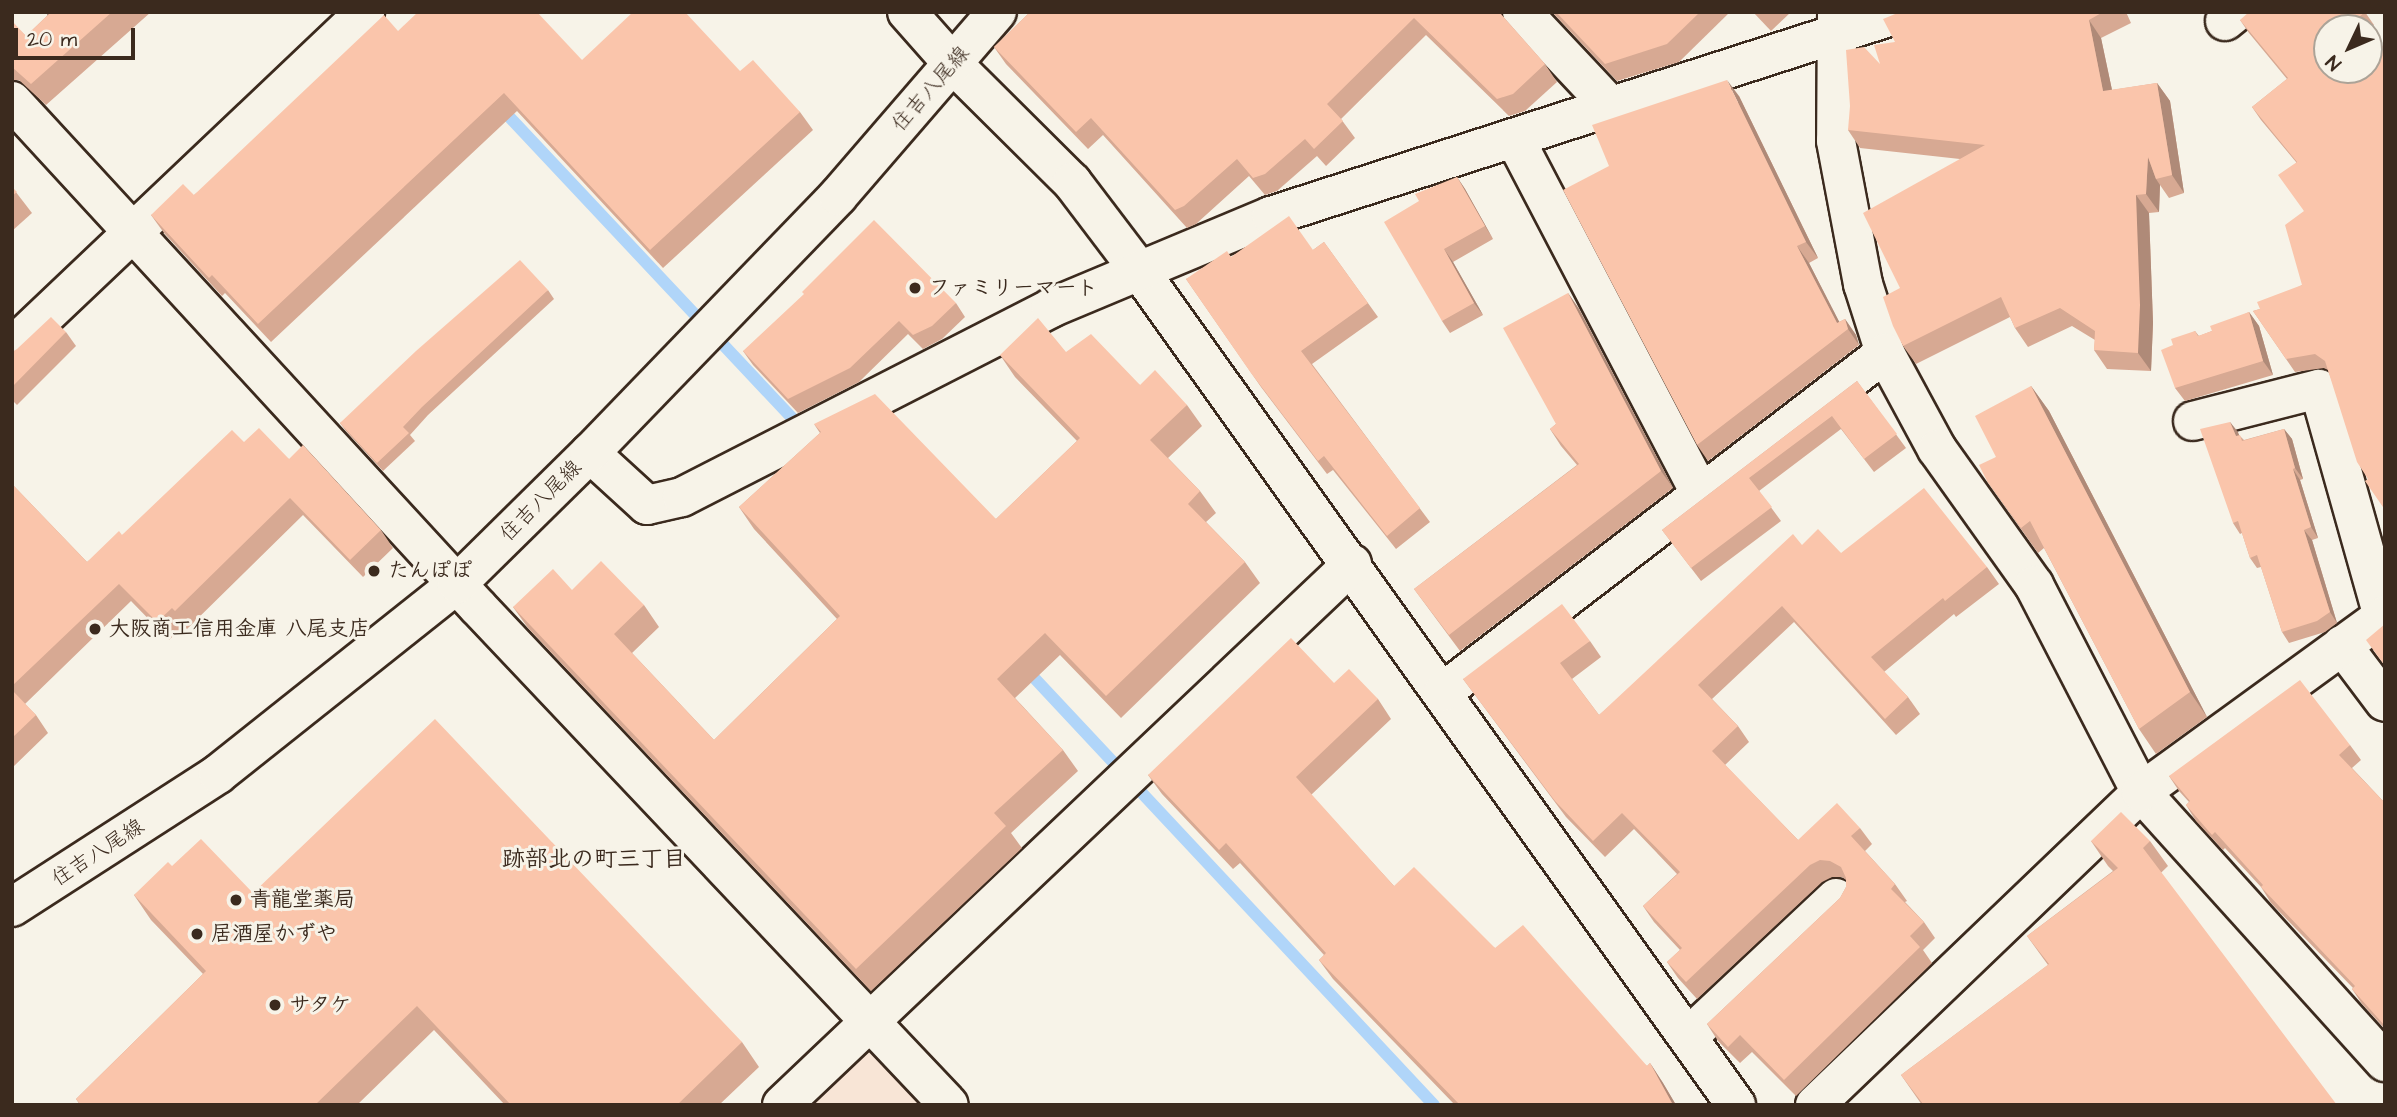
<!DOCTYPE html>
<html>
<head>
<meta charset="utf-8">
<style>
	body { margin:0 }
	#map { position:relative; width:2397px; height:1117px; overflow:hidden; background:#f7f3e8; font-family:"Architects Daughter","Klee One",sans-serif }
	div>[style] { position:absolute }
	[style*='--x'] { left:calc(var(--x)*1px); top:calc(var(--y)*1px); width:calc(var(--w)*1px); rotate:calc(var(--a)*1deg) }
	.built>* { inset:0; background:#f8e5d6 }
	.stream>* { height:12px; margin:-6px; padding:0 6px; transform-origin:6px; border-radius:6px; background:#b0d5f9 }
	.roads { filter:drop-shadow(2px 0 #3b2a1e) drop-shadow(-2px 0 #3b2a1e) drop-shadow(0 2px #3b2a1e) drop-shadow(0 -2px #3b2a1e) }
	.minor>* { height:38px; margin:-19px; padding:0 19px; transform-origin:19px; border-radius:19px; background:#f7f3e8 }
	.major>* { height:38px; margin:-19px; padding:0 19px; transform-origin:19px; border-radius:19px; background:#f7f3e8 }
	.wall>* { inset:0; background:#d7a993 }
	.shaded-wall>* { inset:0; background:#af8a78 }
	.building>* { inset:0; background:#fac5ab }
	.dots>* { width:19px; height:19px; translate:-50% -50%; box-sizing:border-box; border:4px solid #f7f3e8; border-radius:50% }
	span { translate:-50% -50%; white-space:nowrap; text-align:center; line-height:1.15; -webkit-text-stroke:6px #f7f3e8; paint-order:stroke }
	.street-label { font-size:21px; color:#3b2a1e }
	.poi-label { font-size:21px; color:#3b2a1e; font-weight:700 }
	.left { translate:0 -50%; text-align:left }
	.neighbourhood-label { font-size:23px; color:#3b2a1e; font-weight:700 }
	.frame { position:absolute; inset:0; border:14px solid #3b2a1e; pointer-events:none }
	.north { position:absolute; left:2313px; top:14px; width:70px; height:70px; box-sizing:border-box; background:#f7f3e8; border:2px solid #aca397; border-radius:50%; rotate:226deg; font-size:19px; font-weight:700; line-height:28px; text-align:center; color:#3b2a1e }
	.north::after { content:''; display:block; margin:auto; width:24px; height:32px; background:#3b2a1e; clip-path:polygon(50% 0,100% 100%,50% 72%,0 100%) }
	.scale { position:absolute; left:14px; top:28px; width:121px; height:32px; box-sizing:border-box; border:4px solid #3b2a1e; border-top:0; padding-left:9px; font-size:21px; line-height:24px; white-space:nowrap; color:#3b2a1e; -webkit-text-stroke:5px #f7f3e8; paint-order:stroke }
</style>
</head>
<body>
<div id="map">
	<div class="built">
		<i style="clip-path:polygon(874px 1041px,934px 1105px,804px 1105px)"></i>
	</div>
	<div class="stream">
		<i style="--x:500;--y:107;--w:444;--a:46.8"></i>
		<i style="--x:1024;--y:667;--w:600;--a:46.89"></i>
	</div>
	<div class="roads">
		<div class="minor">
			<i style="--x:907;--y:12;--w:69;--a:48.5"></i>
			<i style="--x:953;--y:64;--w:168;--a:44.8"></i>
			<i style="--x:1072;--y:182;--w:114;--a:52.8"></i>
			<i style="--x:1141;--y:273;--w:1023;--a:54.43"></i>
			<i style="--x:1522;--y:12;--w:132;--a:46.8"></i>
			<i style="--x:1837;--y:12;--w:129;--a:90.4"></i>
			<i style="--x:1836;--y:141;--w:146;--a:79.3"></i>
			<i style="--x:1863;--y:284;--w:72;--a:72.3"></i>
			<i style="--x:1885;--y:353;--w:109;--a:61.6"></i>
			<i style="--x:1937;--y:449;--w:167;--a:54.5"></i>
			<i style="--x:2034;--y:585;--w:233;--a:62.7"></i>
			<i style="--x:2141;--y:792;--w:364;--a:47.9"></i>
			<i style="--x:2225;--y:21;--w:14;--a:-39"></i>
			<i style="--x:12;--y:28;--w:23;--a:-43"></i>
			<i style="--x:12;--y:101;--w:688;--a:47.36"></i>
			<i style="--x:478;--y:607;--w:685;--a:46.6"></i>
			<i style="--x:1515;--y:139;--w:403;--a:62.4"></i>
			<i style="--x:12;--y:347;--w:487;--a:-43.5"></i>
			<i style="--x:2193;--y:421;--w:130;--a:-14.3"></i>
			<i style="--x:2319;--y:389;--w:236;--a:74.3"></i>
			<i style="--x:590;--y:453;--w:77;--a:42.4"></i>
			<i style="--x:647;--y:505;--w:36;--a:-13"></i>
			<i style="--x:682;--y:497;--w:415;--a:-27.1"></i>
			<i style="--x:1051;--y:308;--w:238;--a:-22.7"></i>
			<i style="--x:1271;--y:216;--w:665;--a:-17.86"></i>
			<i style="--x:2342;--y:645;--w:71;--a:53"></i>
			<i style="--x:1443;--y:692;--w:557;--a:-37.49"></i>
			<i style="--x:1688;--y:1037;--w:203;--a:-43.2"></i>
			<i style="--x:782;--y:1105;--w:786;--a:-43.5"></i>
			<i style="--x:1815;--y:1105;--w:452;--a:-43.8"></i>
			<i style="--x:2141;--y:792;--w:301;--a:-36"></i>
		</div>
		<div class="major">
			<i style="--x:12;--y:907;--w:245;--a:-32.8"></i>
			<i style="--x:218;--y:774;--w:305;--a:-38.5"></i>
			<i style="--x:457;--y:584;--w:187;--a:-44.6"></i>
			<i style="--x:590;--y:453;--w:357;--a:-46"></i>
			<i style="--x:838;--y:196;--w:243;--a:-49.2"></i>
		</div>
	</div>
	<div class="wall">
		<i style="clip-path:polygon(51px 12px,151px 12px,46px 105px,19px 80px,12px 80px,12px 23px,26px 36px)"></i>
		<i style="clip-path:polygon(1030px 12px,1501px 12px,1501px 14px,1545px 64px,1557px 82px,1525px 111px,1509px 116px,1426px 35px,1341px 119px,1355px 138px,1326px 166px,1317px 156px,1277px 191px,1265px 195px,1249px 176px,1196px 224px,1187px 228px,1103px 135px,1088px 149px,1006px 64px,994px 47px)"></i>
		<i style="clip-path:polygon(1552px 12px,1730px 12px,1679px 62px,1617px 81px)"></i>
		<i style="clip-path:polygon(1753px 12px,1791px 12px,1771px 31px)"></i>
		<i style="clip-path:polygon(1900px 12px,2126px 12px,2131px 23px,2101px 38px,2112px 90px,2157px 83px,2170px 101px,2184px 193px,2169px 198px,2160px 185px,2159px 212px,2149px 213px,2153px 323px,2151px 371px,2107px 369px,2094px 350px,2095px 340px,2072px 326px,2028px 347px,2015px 328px,2010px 317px,1916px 364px,1903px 346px,1900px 288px,1960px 159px,1860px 148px,1848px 130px,1880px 64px,1895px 42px)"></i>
		<i style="clip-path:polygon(evenodd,2365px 12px,2374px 25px,2369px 30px,2368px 479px,2328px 370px,2324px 368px,2295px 372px,2253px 311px,2260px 309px,2302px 285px,2304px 211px,2296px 162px,2261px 120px,2252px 107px,2287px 79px,2249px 33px,2240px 20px,2365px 12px,2327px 28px,2369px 28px,2369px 70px,2327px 28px)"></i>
		<i style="clip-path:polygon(398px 31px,582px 60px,740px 71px,800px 112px,813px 130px,663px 268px,517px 111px,271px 342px,225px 293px,222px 296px,164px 233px,151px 215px,194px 195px)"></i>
		<i style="clip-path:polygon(1739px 96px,1818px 258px,1809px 263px,1839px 322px,1845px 319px,1856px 335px,1859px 345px,1708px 461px,1697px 445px)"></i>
		<i style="clip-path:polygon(1457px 177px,1465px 189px,1493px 239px,1453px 262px,1483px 315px,1450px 333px,1442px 321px,1419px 201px)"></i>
		<i style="clip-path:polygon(12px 187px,32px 213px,12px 231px)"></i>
		<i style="clip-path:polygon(1324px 242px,1378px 317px,1312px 364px,1430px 522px,1396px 549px,1333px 470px,1327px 474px,1261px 387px,1186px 279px,1231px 257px,1313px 250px)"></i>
		<i style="clip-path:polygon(548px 290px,554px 299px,428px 415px,410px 435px,415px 441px,383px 471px,346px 431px,340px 423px)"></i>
		<i style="clip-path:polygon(1568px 293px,1579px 309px,1673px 488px,1460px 651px,1414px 589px,1577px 465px,1561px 446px,1550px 429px,1556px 424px)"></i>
		<i style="clip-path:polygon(956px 303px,965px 317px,942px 339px,923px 349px,908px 334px,859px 382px,798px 413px,753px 365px,743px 351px)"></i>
		<i style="clip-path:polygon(2249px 312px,2259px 326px,2273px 375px,2185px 401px,2175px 388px,2173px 345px,2195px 331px,2199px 336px,2212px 331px)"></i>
		<i style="clip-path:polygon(66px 332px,76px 346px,17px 405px,12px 400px,12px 352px)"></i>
		<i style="clip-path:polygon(1066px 352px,1140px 385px,1187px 405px,1202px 426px,1168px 458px,1200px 491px,1216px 513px,1206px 522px,1245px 562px,1260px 583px,1121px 718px,1060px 655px,1015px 698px,1063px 750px,1078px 771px,1011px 833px,1022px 848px,871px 991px,528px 628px,513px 607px,572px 590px,644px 605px,659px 627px,632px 653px,714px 740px,837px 619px,754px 529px,739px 507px,820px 433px,814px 424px,996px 519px,1077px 441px,1015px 377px,1000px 355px)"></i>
		<i style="clip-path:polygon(1857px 381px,1906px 448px,1874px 472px,1841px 429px,1759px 491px,1781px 521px,1701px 581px,1662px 530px)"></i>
		<i style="clip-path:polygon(2031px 386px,2049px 411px,2207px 717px,2156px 754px,2139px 729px,2044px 548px,2038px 553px,1987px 481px,1996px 457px)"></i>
		<i style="clip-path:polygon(2230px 422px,2239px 435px,2244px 440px,2284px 429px,2292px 439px,2303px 479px,2300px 480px,2318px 538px,2312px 540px,2337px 623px,2325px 632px,2289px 643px,2282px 632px,2261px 567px,2257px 568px,2250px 558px,2242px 533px,2240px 534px,2233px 523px)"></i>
		<i style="clip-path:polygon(244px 442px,289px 459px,381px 530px,393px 548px,363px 577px,303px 515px,187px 629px,184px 626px,169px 640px,131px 601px,25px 704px,36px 715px,48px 733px,12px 768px,12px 484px,87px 562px)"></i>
		<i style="clip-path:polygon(1802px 545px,1841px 553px,1987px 567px,1999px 584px,1956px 617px,1954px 614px,1884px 672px,1908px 697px,1920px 714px,1896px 735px,1794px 622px,1712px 699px,1738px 726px,1749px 742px,1725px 765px,1798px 840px,1860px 828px,1872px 844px,1865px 851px,1895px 884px,1907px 901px,1905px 902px,1924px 922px,1935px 938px,1923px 950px,1932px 963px,1796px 1096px,1752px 1052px,1740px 1063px,1718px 1041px,1707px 1024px,1840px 898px,1846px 887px,1846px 880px,1842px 877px,1832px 877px,1822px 882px,1697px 999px,1678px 978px,1667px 962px,1680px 950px,1654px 922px,1643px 906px,1677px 874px,1634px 829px,1605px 857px,1566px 817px,1463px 679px,1590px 641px,1601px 657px,1572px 679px,1599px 715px)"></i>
		<i style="clip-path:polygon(1334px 683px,1378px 699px,1391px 719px,1311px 795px,1394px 886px,1495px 948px,1647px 1066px,1650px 1063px,1663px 1083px,1676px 1105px,1455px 1105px,1333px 979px,1319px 960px,1324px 955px,1240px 863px,1233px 869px,1162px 794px,1148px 775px)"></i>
		<i style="clip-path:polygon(2350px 745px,2361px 760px,2352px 768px,2385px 803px,2385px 1029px,2362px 1004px,2352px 989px,2353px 988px,2271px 903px,2261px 887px,2225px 848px,2223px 850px,2196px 821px,2186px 805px,2189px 802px,2179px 791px,2169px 776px)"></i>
		<i style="clip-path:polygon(2091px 841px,2150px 841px,2168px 866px,1922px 1105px,1901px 1075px,2048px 965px,2027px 936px,2113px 871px,2108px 866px)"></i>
		<i style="clip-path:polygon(172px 866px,253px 893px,742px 1042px,759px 1067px,719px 1105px,505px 1105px,434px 1030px,357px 1105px,80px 1105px,76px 1099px,203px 974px,151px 920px,134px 895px)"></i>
	</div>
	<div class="shaded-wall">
		<i style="clip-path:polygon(2089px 20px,2101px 38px,2116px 109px,2103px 91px)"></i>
		<i style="clip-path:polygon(1727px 80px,1739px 96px,1818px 258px,1806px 242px)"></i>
		<i style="clip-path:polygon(2157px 83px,2170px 101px,2184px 193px,2172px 175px)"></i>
		<i style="clip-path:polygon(2148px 157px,2156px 179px,2160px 185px,2159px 212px,2146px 194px)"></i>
		<i style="clip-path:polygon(1457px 177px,1465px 189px,1493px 239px,1485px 226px)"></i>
		<i style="clip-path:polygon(2136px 195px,2149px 213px,2153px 323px,2151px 371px,2138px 353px)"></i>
		<i style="clip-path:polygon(1797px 246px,1809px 263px,1844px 331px,1837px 323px)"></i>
		<i style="clip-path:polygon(1444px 249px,1453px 262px,1483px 315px,1474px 303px)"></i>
		<i style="clip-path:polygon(1568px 293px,1579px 309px,1673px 488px,1661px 471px)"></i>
		<i style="clip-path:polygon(2249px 312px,2259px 326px,2273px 375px,2263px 361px)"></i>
		<i style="clip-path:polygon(1845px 319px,1856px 335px,1859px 345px,1848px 329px)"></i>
		<i style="clip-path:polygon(2031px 386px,2049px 411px,2207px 717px,2190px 692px)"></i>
		<i style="clip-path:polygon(2230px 422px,2238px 432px,2243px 447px,2236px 436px)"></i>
		<i style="clip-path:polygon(2284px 429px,2292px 439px,2303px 479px,2295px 468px)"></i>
		<i style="clip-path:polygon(2293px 469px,2300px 480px,2318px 538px,2311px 527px)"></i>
		<i style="clip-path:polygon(2304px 530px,2312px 540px,2337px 623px,2330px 612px)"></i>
		<i style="clip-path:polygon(1650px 1063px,1663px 1083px,1676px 1105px,1673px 1105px)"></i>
	</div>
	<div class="building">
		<i style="clip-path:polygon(51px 12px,112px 12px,31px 84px,12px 67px,12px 23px,13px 22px,26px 36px)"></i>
		<i style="clip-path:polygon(418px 12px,537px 12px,582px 60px,633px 12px,685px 12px,740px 71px,753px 60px,800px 112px,650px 250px,504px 93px,258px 324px,212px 275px,209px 278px,151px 215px,183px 184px,194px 195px,384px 15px,398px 31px)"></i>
		<i style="clip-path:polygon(1030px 12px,1499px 12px,1545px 64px,1513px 94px,1497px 99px,1414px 18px,1327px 104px,1343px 121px,1314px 149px,1305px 139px,1265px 174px,1253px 178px,1237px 159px,1184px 206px,1175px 210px,1091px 118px,1076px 132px,994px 47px)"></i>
		<i style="clip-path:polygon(1556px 12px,1700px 12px,1667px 44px,1605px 64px)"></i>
		<i style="clip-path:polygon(1900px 12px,2103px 12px,2089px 20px,2103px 91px,2157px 83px,2172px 175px,2156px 179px,2148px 157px,2146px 194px,2136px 195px,2140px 305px,2138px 353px,2094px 350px,2095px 331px,2060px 308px,2015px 328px,2001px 297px,1903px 346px,1893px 326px,1883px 297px,1900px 288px,1863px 213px,1985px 145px,1848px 130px,1850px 106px,1846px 50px,1864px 47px,1880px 64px,1874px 45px,1895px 42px,1883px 19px)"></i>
		<i style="clip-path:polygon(2249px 12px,2365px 12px,2359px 17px,2368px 28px,2327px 28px,2327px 70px,2369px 70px,2369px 29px,2385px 49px,2385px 510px,2365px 481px,2368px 479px,2357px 462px,2325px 361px,2315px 354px,2286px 359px,2253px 311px,2260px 309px,2257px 302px,2302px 285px,2285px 225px,2304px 211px,2278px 175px,2297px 162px,2252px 107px,2288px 78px,2240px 20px)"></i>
		<i style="clip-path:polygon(1727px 80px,1806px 242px,1797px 246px,1837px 323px,1845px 319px,1848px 329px,1697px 445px,1563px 190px,1609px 166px,1592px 125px)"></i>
		<i style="clip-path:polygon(1457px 177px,1485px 226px,1444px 249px,1474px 303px,1442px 321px,1384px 222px,1419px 201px,1415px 194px)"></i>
		<i style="clip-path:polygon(12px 187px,17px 192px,12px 196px)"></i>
		<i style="clip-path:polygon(1289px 216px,1313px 250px,1324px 242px,1368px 303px,1301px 351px,1420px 508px,1387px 536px,1324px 456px,1318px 461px,1251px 373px,1186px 279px,1227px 251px,1231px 257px)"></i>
		<i style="clip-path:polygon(874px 220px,956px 303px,932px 326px,913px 335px,899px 321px,850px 368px,788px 399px,743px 351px,804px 294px,802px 292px)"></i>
		<i style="clip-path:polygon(520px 260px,548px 290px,422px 407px,403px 427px,409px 433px,377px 463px,340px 423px,416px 351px)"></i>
		<i style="clip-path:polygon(1568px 293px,1661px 471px,1449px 635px,1414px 589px,1579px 464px,1550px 429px,1556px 424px,1503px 328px)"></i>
		<i style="clip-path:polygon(2249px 312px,2263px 361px,2175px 388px,2161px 350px,2173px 345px,2171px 339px,2195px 331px,2198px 336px,2212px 331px,2210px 326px)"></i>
		<i style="clip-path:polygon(51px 317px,66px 332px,12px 387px,12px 352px,17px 349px)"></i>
		<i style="clip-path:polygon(1038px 318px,1066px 352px,1091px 334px,1140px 385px,1155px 370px,1187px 405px,1150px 440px,1200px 491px,1188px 504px,1245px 562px,1106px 696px,1045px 633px,997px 679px,1063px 750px,994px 813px,1006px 826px,856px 969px,513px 607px,553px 569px,572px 590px,601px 561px,644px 605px,614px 634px,714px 740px,840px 616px,739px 507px,821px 432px,814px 424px,875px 394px,996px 519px,1080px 438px,1000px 355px)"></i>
		<i style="clip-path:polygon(1857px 381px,1897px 434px,1864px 459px,1832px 416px,1749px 478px,1772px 507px,1691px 568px,1662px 530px)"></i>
		<i style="clip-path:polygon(2031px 386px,2190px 692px,2139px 729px,2030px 521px,2021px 528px,1987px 481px,1979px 465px,1996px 457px,1975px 416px)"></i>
		<i style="clip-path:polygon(2230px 422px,2236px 436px,2240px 435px,2242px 441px,2284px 429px,2295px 468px,2293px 469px,2311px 527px,2304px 530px,2330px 612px,2317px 621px,2282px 632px,2257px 555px,2250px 558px,2238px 521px,2233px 523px,2200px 429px)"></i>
		<i style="clip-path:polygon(259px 428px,289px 459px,303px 445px,381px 530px,350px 560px,290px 498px,175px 611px,172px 608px,157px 622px,119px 584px,12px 686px,12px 484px,87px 562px,119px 531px,122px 535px,232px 430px,244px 442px)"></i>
		<i style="clip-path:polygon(1924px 488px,1987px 567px,1945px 601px,1943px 598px,1871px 657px,1908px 697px,1885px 719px,1782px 606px,1698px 685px,1738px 726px,1712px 751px,1798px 840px,1837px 803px,1860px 828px,1851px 836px,1895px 884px,1891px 889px,1924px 922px,1910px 936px,1920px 947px,1784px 1080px,1740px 1035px,1728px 1047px,1707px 1024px,1840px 898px,1846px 887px,1846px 878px,1841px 867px,1830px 861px,1820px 860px,1810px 865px,1686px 982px,1667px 962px,1682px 948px,1643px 906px,1680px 872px,1622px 813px,1593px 841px,1555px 801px,1463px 679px,1562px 604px,1590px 641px,1560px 663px,1599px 715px,1793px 534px,1802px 545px,1818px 529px,1841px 553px)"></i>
		<i style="clip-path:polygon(2385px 624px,2385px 666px,2366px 640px)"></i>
		<i style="clip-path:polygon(1291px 638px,1334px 683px,1349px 669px,1378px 699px,1296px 777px,1394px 886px,1414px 867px,1495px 948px,1523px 925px,1647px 1066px,1650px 1063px,1673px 1105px,1460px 1105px,1319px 960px,1326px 953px,1226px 843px,1219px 850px,1148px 775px)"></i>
		<i style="clip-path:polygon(2300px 680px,2350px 745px,2339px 755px,2385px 803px,2385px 1026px,2352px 989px,2355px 986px,2261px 887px,2263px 885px,2215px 832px,2212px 835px,2186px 805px,2190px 801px,2169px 776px)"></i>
		<i style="clip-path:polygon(12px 690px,36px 715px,12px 738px)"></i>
		<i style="clip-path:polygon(435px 719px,742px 1042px,677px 1105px,511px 1105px,417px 1006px,315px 1105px,81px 1105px,76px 1099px,206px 971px,134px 895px,168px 862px,172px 866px,201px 839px,253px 893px)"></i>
		<i style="clip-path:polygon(2121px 812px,2150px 841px,2143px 848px,2337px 1105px,1922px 1105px,1923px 1104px,1901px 1075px,2049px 964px,2027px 936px,2118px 868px,2091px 841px)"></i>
	</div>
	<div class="dots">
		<i style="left:915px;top:288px;background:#3b2a1e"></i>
		<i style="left:374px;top:571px;background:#3b2a1e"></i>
		<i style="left:95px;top:629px;background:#3b2a1e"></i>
		<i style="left:236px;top:900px;background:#3b2a1e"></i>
		<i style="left:197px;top:934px;background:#3b2a1e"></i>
		<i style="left:275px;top:1005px;background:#3b2a1e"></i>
	</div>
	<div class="street-label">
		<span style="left:931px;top:89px;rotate:-49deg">住吉八尾線</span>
		<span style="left:541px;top:501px;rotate:-45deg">住吉八尾線</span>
		<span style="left:98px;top:853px;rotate:-33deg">住吉八尾線</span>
	</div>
	<div class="poi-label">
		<span class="left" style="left:929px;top:288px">ファミリーマート</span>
		<span class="left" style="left:388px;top:571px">たんぽぽ</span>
		<span class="left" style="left:109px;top:629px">大阪商工信用金庫 八尾支店</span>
		<span class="left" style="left:250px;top:900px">青龍堂薬局</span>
		<span class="left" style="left:211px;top:934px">居酒屋かずや</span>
		<span class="left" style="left:289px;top:1005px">サタケ</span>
	</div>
	<div class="neighbourhood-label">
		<span style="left:594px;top:859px">跡部北の町三丁目</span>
	</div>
	<div class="frame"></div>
	<div class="north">N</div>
	<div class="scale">20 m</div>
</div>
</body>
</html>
